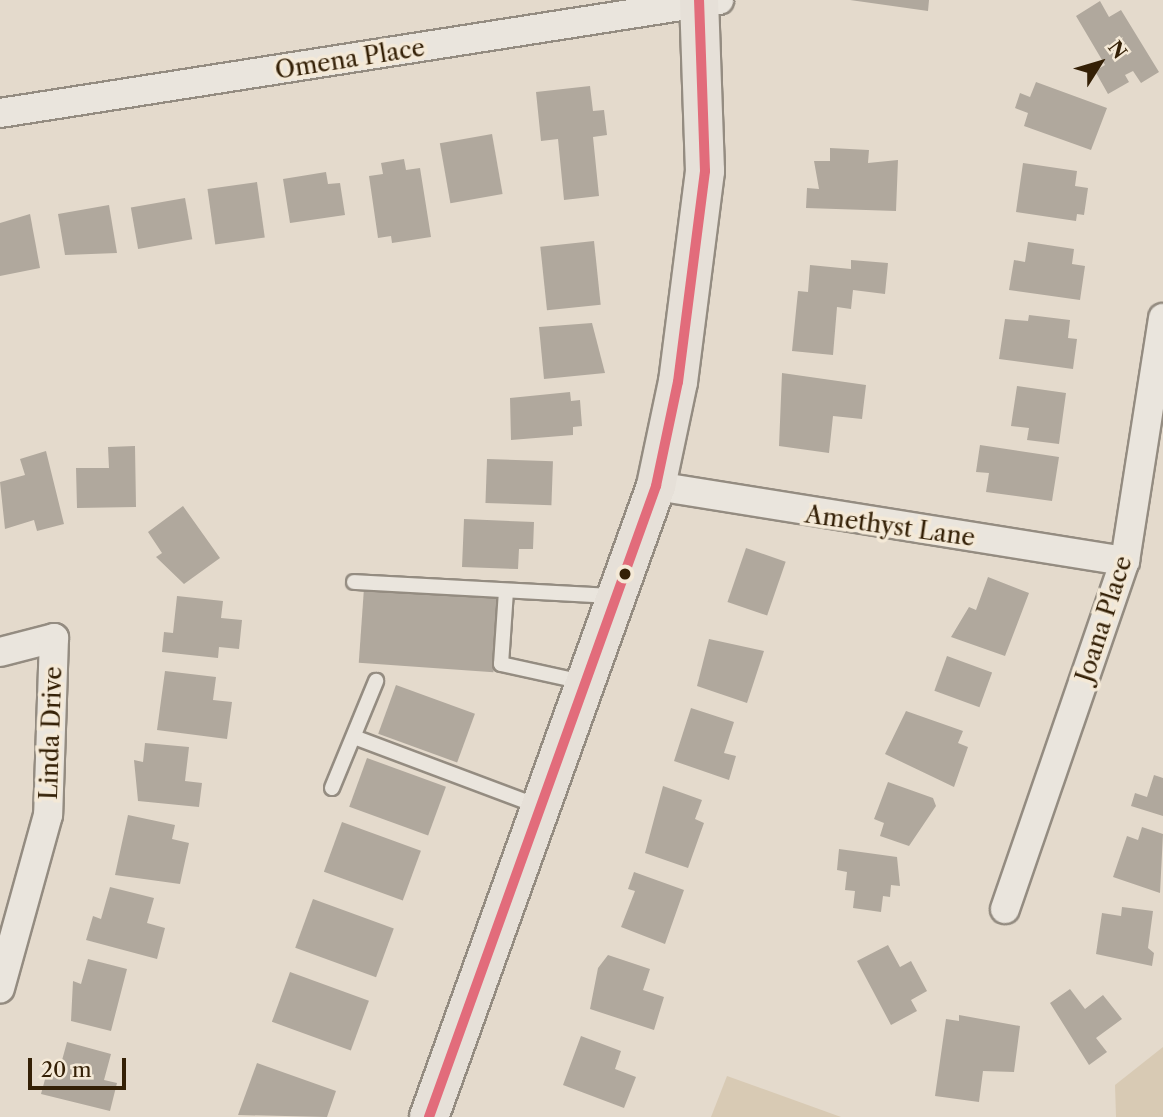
<!DOCTYPE html>
<html>
<head>
<meta charset="utf-8">
<style>
	body { margin:0 }
	#map { position:relative; width:1163px; height:1117px; overflow:hidden; background:#e4dacc; font-family:"Libre Caslon Text",serif }
	div>[style] { position:absolute }
	[style*='--x'] { left:calc(var(--x)*1px); top:calc(var(--y)*1px); width:calc(var(--w)*1px); rotate:calc(var(--a)*1deg) }
	.green>* { inset:0; background:#d8cab4 }
	.building>* { inset:0; background:#b0a89d; transform-origin:0 0 }
	.roads { filter:drop-shadow(2px 0 #948c81) drop-shadow(-2px 0 #948c81) drop-shadow(0 2px #948c81) drop-shadow(0 -2px #948c81) }
	.lane>* { height:14px; margin:-7px; padding:0 7px; transform-origin:7px; border-radius:7px; background:#eae5dd }
	.street>* { height:28px; margin:-14px; padding:0 14px; transform-origin:14px; border-radius:14px; background:#eae5dd }
	.primary>* { height:38px; margin:-19px; padding:0 19px; transform-origin:19px; border-radius:19px; background:#e6e0d8 }
	.bus-1>* { height:10px; margin:-5px; padding:0 5px; transform-origin:5px; border-radius:5px; background:#e26c7b }
	.dots>* { width:19px; height:19px; translate:-50% -50%; box-sizing:border-box; border:4px solid #f4e9d7; border-radius:50% }
	span { translate:-50% -50%; white-space:nowrap; text-align:center; line-height:1.15; -webkit-text-stroke:7px #f4e9d7; paint-order:stroke }
	.street-label { font-size:24px; color:#342006 }
	.north { position:absolute; left:1065px; top:28px; width:70px; height:70px; -webkit-text-stroke:5px #f4e9d7; paint-order:stroke; rotate:53deg; font-size:19px; font-weight:700; line-height:28px; text-align:center; color:#342006 }
	.north::after { content:''; display:block; margin:auto; width:24px; height:32px; background:#342006; clip-path:polygon(50% 0,100% 100%,50% 72%,0 100%) }
	.scale { position:absolute; left:28px; top:1058px; width:98px; height:32px; box-sizing:border-box; border:4px solid #342006; border-top:0; padding-left:9px; font-size:21px; line-height:24px; white-space:nowrap; color:#342006; -webkit-text-stroke:5px #f4e9d7; paint-order:stroke }
</style>
</head>
<body>
<div id="map">
	<div class="green">
		<i style="clip-path:polygon(1163px 1047px,1163px 1117px,1116px 1117px,1115px 1085px)"></i>
		<i style="clip-path:polygon(727px 1076px,841px 1117px,711px 1117px)"></i>
	</div>
	<div class="building">
		<i style="clip-path:polygon(850px 0,929px 0,928px 11px)"></i>
		<i style="clip-path:polygon(1100px 1px,1109px 17px,1121px 10px,1159px 72px,1141px 83px,1133px 71px,1125px 75px,1129px 82px,1108px 94px,1095px 71px,1105px 65px,1076px 16px)"></i>
		<i style="clip-path:polygon(1036px 82px,1107px 108px,1091px 150px,1024px 126px,1028px 113px,1015px 108px,1020px 93px,1030px 97px)"></i>
		<i style="clip-path:polygon(590px 86px,593px 111px,604px 110px,607px 135px,593px 137px,599px 196px,564px 200px,558px 139px,541px 141px,536px 92px)"></i>
		<i style="left:492px;top:134px;width:61px;height:53px;rotate:80deg"></i>
		<i style="clip-path:polygon(830px 148px,869px 150px,868px 163px,898px 160px,896px 211px,806px 208px,807px 188px,819px 189px,814px 161px,830px 161px)"></i>
		<i style="clip-path:polygon(404px 159px,406px 170px,420px 168px,431px 237px,392px 243px,391px 236px,378px 238px,369px 176px,383px 174px,381px 163px)"></i>
		<i style="clip-path:polygon(1023px 163px,1077px 171px,1075px 186px,1088px 188px,1084px 215px,1077px 214px,1076px 221px,1016px 212px)"></i>
		<i style="clip-path:polygon(326px 172px,328px 184px,340px 183px,345px 215px,290px 223px,283px 179px)"></i>
		<i style="left:257px;top:182px;width:56px;height:50px;rotate:82deg"></i>
		<i style="left:185px;top:198px;width:42px;height:55px;rotate:80deg"></i>
		<i style="clip-path:polygon(109px 205px,117px 253px,65px 255px,58px 214px)"></i>
		<i style="clip-path:polygon(30px 214px,40px 268px,0 276px,0 223px)"></i>
		<i style="left:594px;top:241px;width:64px;height:54px;rotate:84deg"></i>
		<i style="clip-path:polygon(1028px 242px,1074px 249px,1072px 264px,1085px 266px,1080px 300px,1009px 290px,1014px 260px,1025px 262px)"></i>
		<i style="clip-path:polygon(851px 260px,888px 263px,885px 294px,853px 290px,851px 309px,837px 307px,833px 355px,792px 351px,798px 291px,808px 292px,810px 265px,851px 269px)"></i>
		<i style="clip-path:polygon(1029px 315px,1070px 320px,1068px 338px,1077px 339px,1073px 369px,999px 359px,1005px 319px,1028px 321px)"></i>
		<i style="clip-path:polygon(592px 323px,605px 373px,544px 379px,539px 327px)"></i>
		<i style="clip-path:polygon(782px 373px,866px 385px,862px 419px,833px 416px,829px 453px,779px 446px)"></i>
		<i style="clip-path:polygon(1017px 386px,1066px 393px,1059px 444px,1027px 440px,1029px 428px,1011px 426px)"></i>
		<i style="clip-path:polygon(570px 392px,571px 401px,580px 400px,582px 426px,573px 427px,573px 435px,511px 440px,510px 398px)"></i>
		<i style="clip-path:polygon(980px 445px,1059px 457px,1052px 501px,986px 492px,989px 473px,976px 472px)"></i>
		<i style="clip-path:polygon(135px 446px,136px 507px,77px 508px,76px 468px,109px 468px,108px 447px)"></i>
		<i style="clip-path:polygon(46px 451px,64px 524px,37px 531px,34px 520px,5px 529px,0 482px,25px 475px,20px 459px)"></i>
		<i style="left:487px;top:459px;width:66px;height:44px;rotate:2deg"></i>
		<i style="clip-path:polygon(183px 506px,220px 558px,184px 584px,156px 557px,162px 553px,148px 532px)"></i>
		<i style="clip-path:polygon(464px 519px,534px 522px,533px 549px,519px 549px,518px 569px,462px 567px)"></i>
		<i style="left:746px;top:548px;width:42px;height:57px;rotate:19deg"></i>
		<i style="clip-path:polygon(988px 577px,1029px 593px,1005px 656px,951px 637px,969px 607px,976px 610px)"></i>
		<i style="left:364px;top:588px;width:135px;height:75px;rotate:4deg"></i>
		<i style="clip-path:polygon(177px 596px,223px 601px,221px 618px,242px 620px,239px 649px,219px 647px,218px 658px,162px 652px,164px 632px,173px 633px)"></i>
		<i style="clip-path:polygon(709px 639px,764px 651px,747px 703px,697px 686px)"></i>
		<i style="left:947px;top:656px;width:48px;height:37px;rotate:20deg"></i>
		<i style="clip-path:polygon(165px 671px,216px 677px,213px 700px,232px 702px,227px 739px,157px 730px)"></i>
		<i style="left:396px;top:685px;width:84px;height:52px;rotate:20deg"></i>
		<i style="clip-path:polygon(691px 708px,734px 722px,724px 753px,736px 756px,729px 780px,674px 761px)"></i>
		<i style="clip-path:polygon(906px 711px,963px 731px,958px 743px,968px 747px,954px 787px,885px 754px)"></i>
		<i style="clip-path:polygon(145px 743px,189px 747px,185px 781px,202px 783px,199px 807px,138px 801px,134px 760px,143px 762px)"></i>
		<i style="left:367px;top:758px;width:84px;height:52px;rotate:20deg"></i>
		<i style="clip-path:polygon(1154px 775px,1163px 778px,1163px 816px,1131px 806px,1135px 793px,1147px 797px)"></i>
		<i style="clip-path:polygon(888px 782px,933px 798px,936px 806px,909px 846px,880px 836px,884px 823px,874px 819px)"></i>
		<i style="clip-path:polygon(663px 786px,702px 800px,695px 819px,704px 823px,688px 868px,645px 853px)"></i>
		<i style="clip-path:polygon(128px 815px,175px 825px,172px 839px,189px 843px,180px 884px,115px 875px)"></i>
		<i style="left:342px;top:822px;width:84px;height:53px;rotate:20deg"></i>
		<i style="clip-path:polygon(1142px 827px,1163px 834px,1160px 893px,1113px 877px,1127px 836px,1138px 840px)"></i>
		<i style="clip-path:polygon(839px 849px,897px 857px,900px 886px,891px 885px,890px 897px,883px 896px,881px 912px,853px 908px,855px 891px,845px 890px,847px 872px,837px 870px)"></i>
		<i style="clip-path:polygon(634px 872px,684px 890px,665px 944px,621px 927px,635px 891px,628px 889px)"></i>
		<i style="clip-path:polygon(110px 887px,154px 898px,147px 923px,165px 928px,157px 959px,86px 940px,93px 916px,101px 919px)"></i>
		<i style="left:313px;top:899px;width:86px;height:52px;rotate:20deg"></i>
		<i style="clip-path:polygon(1122px 907px,1153px 911px,1148px 948px,1154px 953px,1152px 966px,1096px 954px,1102px 913px,1121px 916px)"></i>
		<i style="clip-path:polygon(888px 945px,900px 967px,911px 961px,927px 991px,911px 1000px,917px 1011px,891px 1025px,857px 961px)"></i>
		<i style="clip-path:polygon(608px 955px,650px 969px,643px 990px,664px 997px,654px 1030px,590px 1009px,598px 968px)"></i>
		<i style="clip-path:polygon(88px 959px,127px 969px,111px 1031px,71px 1021px,73px 981px,81px 984px)"></i>
		<i style="left:290px;top:972px;width:84px;height:53px;rotate:20deg"></i>
		<i style="clip-path:polygon(1070px 989px,1085px 1009px,1103px 995px,1122px 1019px,1096px 1038px,1107px 1052px,1089px 1065px,1050px 1003px)"></i>
		<i style="clip-path:polygon(959px 1015px,1020px 1026px,1014px 1072px,983px 1071px,979px 1102px,935px 1096px,946px 1019px,959px 1021px)"></i>
		<i style="clip-path:polygon(581px 1036px,621px 1051px,615px 1069px,636px 1077px,624px 1108px,563px 1085px)"></i>
		<i style="clip-path:polygon(67px 1042px,111px 1054px,104px 1080px,117px 1083px,110px 1111px,41px 1094px,47px 1072px,58px 1075px)"></i>
		<i style="clip-path:polygon(257px 1063px,336px 1091px,327px 1117px,238px 1115px)"></i>
	</div>
	<div class="roads">
		<div class="lane">
			<i style="--x:354;--y:582;--w:260;--a:3.1"></i>
			<i style="--x:506;--y:591;--w:73;--a:93.9"></i>
			<i style="--x:501;--y:664;--w:84;--a:12.4"></i>
			<i style="--x:354;--y:737;--w:197;--a:20.6"></i>
			<i style="--x:332;--y:788;--w:116;--a:-67.6"></i>
		</div>
		<div class="street">
			<i style="--x:0;--y:113;--w:728;--a:-8.93"></i>
			<i style="--x:656;--y:486;--w:475;--a:9.1"></i>
			<i style="--x:0;--y:652;--w:56;--a:-14.5"></i>
			<i style="--x:54;--y:638;--w:177;--a:91.9"></i>
			<i style="--x:48;--y:815;--w:180;--a:105.5"></i>
			<i style="--x:1005;--y:909;--w:368;--a:-71"></i>
			<i style="--x:1125;--y:561;--w:246;--a:-81.1"></i>
		</div>
		<div class="primary">
			<i style="--x:429;--y:1117;--w:671;--a:-70.21"></i>
			<i style="--x:656;--y:486;--w:106;--a:-78.1"></i>
			<i style="--x:678;--y:382;--w:213;--a:-82.7"></i>
			<i style="--x:705;--y:171;--w:171;--a:-92"></i>
		</div>
	</div>
	<div class="bus-1">
		<i style="--x:429;--y:1117;--w:671;--a:-70.21"></i>
		<i style="--x:656;--y:486;--w:106;--a:-78.1"></i>
		<i style="--x:678;--y:382;--w:213;--a:-82.7"></i>
		<i style="--x:705;--y:171;--w:171;--a:-92"></i>
	</div>
	<div class="dots">
		<i style="left:625px;top:574px;background:#342006"></i>
	</div>
	<div class="street-label">
		<span style="left:350px;top:59px;rotate:-9deg">Omena Place</span>
		<span style="left:890px;top:526px;rotate:8deg">Amethyst Lane</span>
		<span style="left:1104px;top:619px;rotate:-72deg">Joana Place</span>
		<span style="left:51px;top:733px;rotate:-88deg">Linda Drive</span>
	</div>
	<div class="north">N</div>
	<div class="scale">20 m</div>
</div>
</body>
</html>
